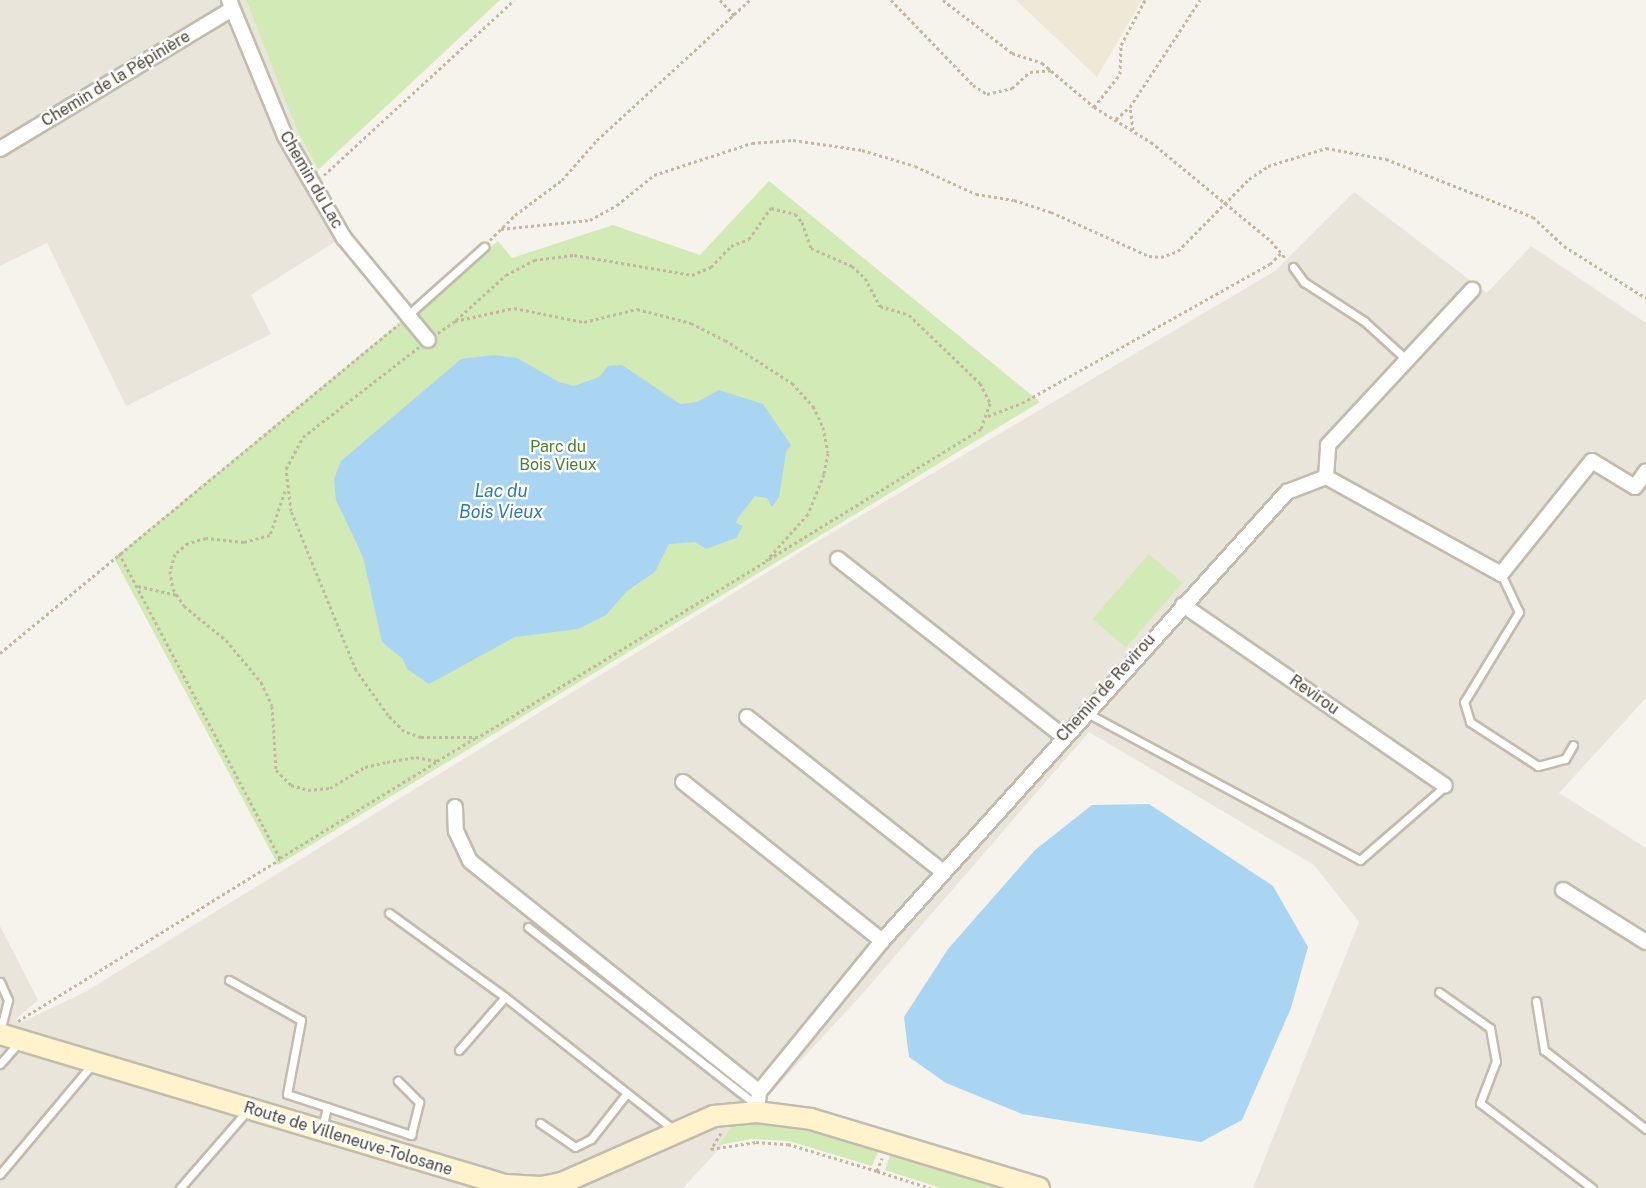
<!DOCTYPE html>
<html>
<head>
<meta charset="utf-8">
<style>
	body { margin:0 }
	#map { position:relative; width:1646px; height:1188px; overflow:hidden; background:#f6f3ec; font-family:"Public Sans",sans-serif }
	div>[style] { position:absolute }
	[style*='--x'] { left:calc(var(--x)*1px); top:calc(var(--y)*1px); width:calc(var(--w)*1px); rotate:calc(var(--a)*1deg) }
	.residential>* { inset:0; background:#eae5da }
	.education>* { inset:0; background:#efe8d6 }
	.green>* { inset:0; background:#d2eab5; transform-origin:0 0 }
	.water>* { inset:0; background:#a9d4f2 }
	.path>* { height:3px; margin-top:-1.5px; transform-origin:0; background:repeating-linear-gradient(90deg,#c4b79f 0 3px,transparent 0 6px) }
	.roads { filter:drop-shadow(2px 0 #c2bbae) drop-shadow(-2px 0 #c2bbae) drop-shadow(0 2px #c2bbae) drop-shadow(0 -2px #c2bbae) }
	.lane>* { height:7px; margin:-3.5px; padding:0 3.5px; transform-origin:3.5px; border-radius:3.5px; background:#fff }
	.street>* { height:14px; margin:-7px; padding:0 7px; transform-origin:7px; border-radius:7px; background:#fff }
	.secondary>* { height:20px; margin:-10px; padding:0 10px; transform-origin:10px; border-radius:10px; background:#fff3cd }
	span { translate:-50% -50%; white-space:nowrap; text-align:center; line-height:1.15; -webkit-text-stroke:4.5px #fff; paint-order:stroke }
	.street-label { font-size:16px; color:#4b4439 }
	.park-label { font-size:16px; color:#4a7f2a }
	.water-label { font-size:18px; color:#2e7ab2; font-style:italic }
</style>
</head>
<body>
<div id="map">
	<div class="residential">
		<i style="clip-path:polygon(0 0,246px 0,296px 128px,349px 233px,251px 295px,271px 334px,126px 406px,47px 243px,0 266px)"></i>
		<i style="clip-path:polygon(1354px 192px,1487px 293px,1531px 246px,1646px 323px,1646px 698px,1559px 793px,1646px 848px,1646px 1188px,1253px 1188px,1359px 922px,1314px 865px,1089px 732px,856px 1001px,683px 1188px,0 1188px,0 926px,38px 1000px,15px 1020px,22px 1022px,85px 992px,813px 544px,1275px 271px)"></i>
	</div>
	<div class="education">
		<i style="clip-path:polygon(1016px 0,1142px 0,1097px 77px)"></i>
	</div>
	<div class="green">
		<i style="clip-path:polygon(246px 0,500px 0,318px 170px,296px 128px)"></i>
		<i style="clip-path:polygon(769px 181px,1040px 402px,278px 865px,114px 558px,498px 241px,512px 258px,613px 225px,700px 255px)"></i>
		<i style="left:1149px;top:554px;width:44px;height:86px;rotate:41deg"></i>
		<i style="clip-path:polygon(752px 1121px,805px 1127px,879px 1150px,872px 1166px,789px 1141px,751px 1139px,718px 1145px,735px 1123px)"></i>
		<i style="clip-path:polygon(891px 1153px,957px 1174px,1003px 1188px,941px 1188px,885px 1170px)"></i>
	</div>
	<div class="water">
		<i style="clip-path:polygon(494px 355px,517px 358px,559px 382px,574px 386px,599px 377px,608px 366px,622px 365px,680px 404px,697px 402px,719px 390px,763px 404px,791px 445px,786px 452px,779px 497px,772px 507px,767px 498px,755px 496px,738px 518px,736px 523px,743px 526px,736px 538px,706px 549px,695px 542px,669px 544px,655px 572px,627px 591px,606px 615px,578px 629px,515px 637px,429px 684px,407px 669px,403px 659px,382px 642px,363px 557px,336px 500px,334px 479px,341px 461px,461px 359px)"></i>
		<i style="clip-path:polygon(1149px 804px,1273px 886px,1308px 947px,1291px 1008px,1242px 1120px,1201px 1142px,1022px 1114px,946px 1083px,909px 1057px,904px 1017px,948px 949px,1035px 850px,1092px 805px)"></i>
	</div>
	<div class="path">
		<i style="--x:720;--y:0;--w:21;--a:47"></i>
		<i style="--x:891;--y:0;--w:118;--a:46"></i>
		<i style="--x:973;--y:85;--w:17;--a:33"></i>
		<i style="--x:987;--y:94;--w:26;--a:-13"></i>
		<i style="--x:1012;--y:88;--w:24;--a:-42"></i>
		<i style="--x:1030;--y:72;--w:21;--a:-5"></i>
		<i style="--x:943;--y:0;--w:87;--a:37.5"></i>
		<i style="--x:1012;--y:53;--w:32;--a:18"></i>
		<i style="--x:1042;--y:63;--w:68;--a:40.2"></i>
		<i style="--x:1094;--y:107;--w:67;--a:31.6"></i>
		<i style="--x:1151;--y:142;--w:156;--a:39.5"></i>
		<i style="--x:1271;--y:241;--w:23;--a:50"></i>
		<i style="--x:1094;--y:107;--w:42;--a:-51.8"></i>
		<i style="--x:1120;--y:74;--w:29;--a:-88"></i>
		<i style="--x:1121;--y:45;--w:51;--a:-61.9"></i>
		<i style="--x:1116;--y:119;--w:18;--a:-41"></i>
		<i style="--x:1133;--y:130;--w:23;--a:-97"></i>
		<i style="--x:1130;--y:107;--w:128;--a:-56.8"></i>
		<i style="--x:324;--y:175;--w:258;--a:-42.6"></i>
		<i style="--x:501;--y:229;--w:89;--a:-5.8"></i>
		<i style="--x:590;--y:220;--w:31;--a:-29"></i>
		<i style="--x:617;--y:205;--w:48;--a:-39"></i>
		<i style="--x:654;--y:175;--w:103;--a:-18.1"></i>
		<i style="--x:752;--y:143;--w:41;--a:-4.2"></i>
		<i style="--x:793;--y:140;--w:70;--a:8.2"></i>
		<i style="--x:862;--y:150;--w:55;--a:16.8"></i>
		<i style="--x:915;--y:166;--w:67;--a:24.7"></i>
		<i style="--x:976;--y:194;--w:38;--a:9"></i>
		<i style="--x:1014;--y:200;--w:39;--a:18"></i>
		<i style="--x:1051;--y:212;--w:107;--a:24.2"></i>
		<i style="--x:1149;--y:256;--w:12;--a:5"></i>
		<i style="--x:1161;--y:257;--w:18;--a:-19"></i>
		<i style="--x:1178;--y:251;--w:101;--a:-45.4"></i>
		<i style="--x:1249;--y:179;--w:23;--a:-34"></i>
		<i style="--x:1268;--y:166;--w:61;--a:-17.2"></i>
		<i style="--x:1326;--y:148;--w:61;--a:10.4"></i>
		<i style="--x:1386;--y:159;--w:158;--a:21.5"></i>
		<i style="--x:1533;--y:217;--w:42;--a:43.1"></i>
		<i style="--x:1564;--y:246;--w:97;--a:32.4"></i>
		<i style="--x:490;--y:240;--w:35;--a:-45"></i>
		<i style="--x:515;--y:215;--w:59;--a:-36.7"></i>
		<i style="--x:562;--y:180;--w:53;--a:-48.8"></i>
		<i style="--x:597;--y:140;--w:207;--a:-42.5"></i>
		<i style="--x:514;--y:308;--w:71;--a:11.3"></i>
		<i style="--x:584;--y:322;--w:55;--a:-13.8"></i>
		<i style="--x:637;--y:309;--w:56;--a:14.5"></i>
		<i style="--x:691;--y:323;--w:38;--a:27"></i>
		<i style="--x:725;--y:340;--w:80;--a:32.7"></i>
		<i style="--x:792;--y:383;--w:31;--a:48"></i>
		<i style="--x:813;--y:406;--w:23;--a:65"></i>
		<i style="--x:823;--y:427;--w:26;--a:79"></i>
		<i style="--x:828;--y:453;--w:21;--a:101"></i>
		<i style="--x:824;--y:474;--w:43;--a:111.8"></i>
		<i style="--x:808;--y:514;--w:64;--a:131.9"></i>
		<i style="--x:765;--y:562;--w:336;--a:148.6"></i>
		<i style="--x:478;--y:737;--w:57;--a:180"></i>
		<i style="--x:421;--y:737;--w:18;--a:-161"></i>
		<i style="--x:404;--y:731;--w:23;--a:-135"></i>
		<i style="--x:388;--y:715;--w:55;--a:-125.4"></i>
		<i style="--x:356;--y:670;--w:172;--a:-112.2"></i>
		<i style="--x:291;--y:511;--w:42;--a:-96.8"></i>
		<i style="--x:286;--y:469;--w:36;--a:-62"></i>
		<i style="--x:303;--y:437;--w:158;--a:-37.8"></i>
		<i style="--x:428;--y:340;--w:33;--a:-35"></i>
		<i style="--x:455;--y:321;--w:60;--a:-12.4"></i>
		<i style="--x:456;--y:320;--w:67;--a:-42"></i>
		<i style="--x:506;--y:275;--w:32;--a:-28"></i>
		<i style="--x:534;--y:260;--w:40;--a:-7.1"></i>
		<i style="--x:574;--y:255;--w:120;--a:9.6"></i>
		<i style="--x:692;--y:275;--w:21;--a:-23"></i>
		<i style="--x:711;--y:267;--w:29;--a:-46"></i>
		<i style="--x:731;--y:246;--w:19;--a:-21"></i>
		<i style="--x:749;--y:239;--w:38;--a:-55"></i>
		<i style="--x:771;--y:208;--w:25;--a:14"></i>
		<i style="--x:795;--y:214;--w:11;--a:49"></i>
		<i style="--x:802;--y:222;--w:28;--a:71"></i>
		<i style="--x:811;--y:248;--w:45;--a:23.7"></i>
		<i style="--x:852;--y:266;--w:18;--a:43"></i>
		<i style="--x:865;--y:278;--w:32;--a:62"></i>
		<i style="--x:880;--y:306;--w:30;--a:17"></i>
		<i style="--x:909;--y:315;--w:98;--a:43.8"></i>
		<i style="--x:980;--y:383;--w:22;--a:63"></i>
		<i style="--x:990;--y:403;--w:28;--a:109"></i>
		<i style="--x:981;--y:429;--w:249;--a:148.5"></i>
		<i style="--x:988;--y:416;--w:36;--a:-21"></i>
		<i style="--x:1022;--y:403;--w:284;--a:-29.3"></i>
		<i style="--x:1270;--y:264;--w:16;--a:-45"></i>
		<i style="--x:285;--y:491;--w:46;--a:108.8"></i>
		<i style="--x:270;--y:535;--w:27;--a:165"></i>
		<i style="--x:244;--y:542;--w:38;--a:-174"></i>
		<i style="--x:206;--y:538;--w:19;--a:164"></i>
		<i style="--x:188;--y:543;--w:17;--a:140"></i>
		<i style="--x:175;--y:554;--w:18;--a:106"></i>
		<i style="--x:170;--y:571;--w:18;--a:81"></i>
		<i style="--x:173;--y:589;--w:20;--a:57"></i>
		<i style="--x:184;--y:606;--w:54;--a:39"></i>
		<i style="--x:226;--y:640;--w:55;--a:50.2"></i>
		<i style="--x:261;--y:682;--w:26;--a:65"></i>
		<i style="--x:272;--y:706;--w:64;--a:86.4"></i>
		<i style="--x:276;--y:770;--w:21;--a:45"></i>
		<i style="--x:291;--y:785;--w:18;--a:16"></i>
		<i style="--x:308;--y:790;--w:22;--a:-5"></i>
		<i style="--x:330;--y:788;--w:41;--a:-31"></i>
		<i style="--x:365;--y:767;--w:23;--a:-13"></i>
		<i style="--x:387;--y:762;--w:29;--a:-10"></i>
		<i style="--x:416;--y:757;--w:21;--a:11"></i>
		<i style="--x:437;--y:761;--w:44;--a:-31.2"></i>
		<i style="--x:119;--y:553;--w:345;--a:62.2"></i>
		<i style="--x:280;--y:858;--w:183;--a:-31.6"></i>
		<i style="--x:138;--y:586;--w:40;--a:13"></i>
		<i style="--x:0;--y:653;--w:517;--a:-39.51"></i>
		<i style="--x:18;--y:1021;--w:308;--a:-31.7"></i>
		<i style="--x:721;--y:1133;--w:19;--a:122"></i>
		<i style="--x:711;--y:1149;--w:46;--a:-8.8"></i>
		<i style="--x:756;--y:1142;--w:32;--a:4"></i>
		<i style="--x:788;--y:1144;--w:93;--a:16.9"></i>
		<i style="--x:877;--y:1171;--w:14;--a:-69"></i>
		<i style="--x:877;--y:1171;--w:56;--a:17.8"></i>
	</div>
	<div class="roads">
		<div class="lane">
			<i style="--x:1293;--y:267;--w:19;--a:54"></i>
			<i style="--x:1304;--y:282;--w:72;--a:33"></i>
			<i style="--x:1364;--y:321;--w:59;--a:42.3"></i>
			<i style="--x:409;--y:314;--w:101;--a:-41.8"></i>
			<i style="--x:1501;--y:574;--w:42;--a:64.7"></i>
			<i style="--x:1519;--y:612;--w:105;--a:121.4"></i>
			<i style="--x:1464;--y:702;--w:21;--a:73"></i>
			<i style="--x:1470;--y:722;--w:81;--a:32.9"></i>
			<i style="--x:1538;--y:766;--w:28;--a:-15"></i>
			<i style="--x:1565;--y:759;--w:16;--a:-60"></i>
			<i style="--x:1087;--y:713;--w:310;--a:28.3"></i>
			<i style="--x:1360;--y:860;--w:113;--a:-41"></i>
			<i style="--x:389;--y:913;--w:143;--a:35.9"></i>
			<i style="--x:528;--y:927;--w:290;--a:37.9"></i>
			<i style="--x:229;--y:980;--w:82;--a:29.1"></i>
			<i style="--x:301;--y:1020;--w:75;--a:100.7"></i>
			<i style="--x:287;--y:1094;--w:42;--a:18"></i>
			<i style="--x:327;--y:1107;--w:23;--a:103"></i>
			<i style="--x:0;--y:982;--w:20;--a:66"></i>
			<i style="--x:8;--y:1000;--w:33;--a:104"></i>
			<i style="--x:1439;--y:992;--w:62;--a:35.2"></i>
			<i style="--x:1490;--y:1028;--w:34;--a:80"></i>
			<i style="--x:1496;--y:1061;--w:45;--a:110.9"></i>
			<i style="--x:1480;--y:1103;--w:141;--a:37.2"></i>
			<i style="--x:1536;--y:1001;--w:50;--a:80.7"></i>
			<i style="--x:1544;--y:1050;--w:129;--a:37.8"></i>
			<i style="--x:459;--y:1050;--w:70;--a:-49"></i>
			<i style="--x:505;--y:997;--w:216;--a:38.2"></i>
			<i style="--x:0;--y:1064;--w:29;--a:-49"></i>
			<i style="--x:327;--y:1107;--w:89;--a:18.4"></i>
			<i style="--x:411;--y:1135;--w:34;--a:-76"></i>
			<i style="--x:419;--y:1102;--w:30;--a:-135"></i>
			<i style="--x:540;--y:1123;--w:42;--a:34.4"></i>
			<i style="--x:575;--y:1147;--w:18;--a:-27"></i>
			<i style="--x:591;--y:1139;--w:58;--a:-52"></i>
			<i style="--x:0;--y:1174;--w:145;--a:-50"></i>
			<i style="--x:180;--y:1188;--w:102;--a:-49"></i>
		</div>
		<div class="street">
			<i style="--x:229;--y:0;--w:147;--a:67.6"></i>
			<i style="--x:285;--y:136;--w:118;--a:60"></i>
			<i style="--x:344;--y:238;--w:132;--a:50.5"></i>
			<i style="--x:0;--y:149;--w:271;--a:-31.1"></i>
			<i style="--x:1326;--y:477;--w:200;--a:29"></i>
			<i style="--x:1501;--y:574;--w:145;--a:-51.2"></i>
			<i style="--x:1592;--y:461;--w:50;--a:31.2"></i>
			<i style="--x:1635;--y:487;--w:19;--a:-55"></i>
			<i style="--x:838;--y:559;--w:286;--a:38.2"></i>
			<i style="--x:1183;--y:605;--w:318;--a:34.6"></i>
			<i style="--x:747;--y:717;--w:250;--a:38.3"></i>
			<i style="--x:683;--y:782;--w:255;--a:38.6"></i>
			<i style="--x:455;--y:807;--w:24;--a:88"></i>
			<i style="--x:456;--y:831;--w:33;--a:65"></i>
			<i style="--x:470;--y:861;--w:370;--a:38.6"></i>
			<i style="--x:1563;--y:890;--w:98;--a:32.1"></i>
			<i style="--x:757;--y:1112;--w:20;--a:-84"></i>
			<i style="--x:759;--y:1092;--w:195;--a:-50.8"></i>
			<i style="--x:882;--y:941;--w:605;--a:-47.95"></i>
			<i style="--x:1287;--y:492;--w:42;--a:-21"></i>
			<i style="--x:1326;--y:477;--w:32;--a:-86"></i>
			<i style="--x:1328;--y:445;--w:212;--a:-47.1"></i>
		</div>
		<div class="secondary">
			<i style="--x:0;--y:1034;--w:527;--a:16.65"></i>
			<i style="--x:505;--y:1185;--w:36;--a:3"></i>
			<i style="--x:541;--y:1187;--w:21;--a:-11"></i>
			<i style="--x:562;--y:1183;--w:166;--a:-23.8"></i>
			<i style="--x:714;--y:1116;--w:43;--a:-5.3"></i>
			<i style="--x:757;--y:1112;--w:54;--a:7.4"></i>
			<i style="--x:811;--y:1119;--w:238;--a:16.8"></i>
		</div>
	</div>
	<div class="street-label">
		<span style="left:116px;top:79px;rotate:-31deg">Chemin de la Pépinière</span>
		<span style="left:311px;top:180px;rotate:60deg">Chemin du Lac</span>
		<span style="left:1106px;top:688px;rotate:-48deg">Chemin de Revirou</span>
		<span style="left:1314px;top:695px;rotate:35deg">Revirou</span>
		<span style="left:348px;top:1139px;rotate:17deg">Route de Villeneuve-Tolosane</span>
	</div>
	<div class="park-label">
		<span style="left:558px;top:456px">Parc du<br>Bois Vieux</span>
	</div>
	<div class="water-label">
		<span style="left:501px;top:502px">Lac du<br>Bois Vieux</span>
	</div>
</div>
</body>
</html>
